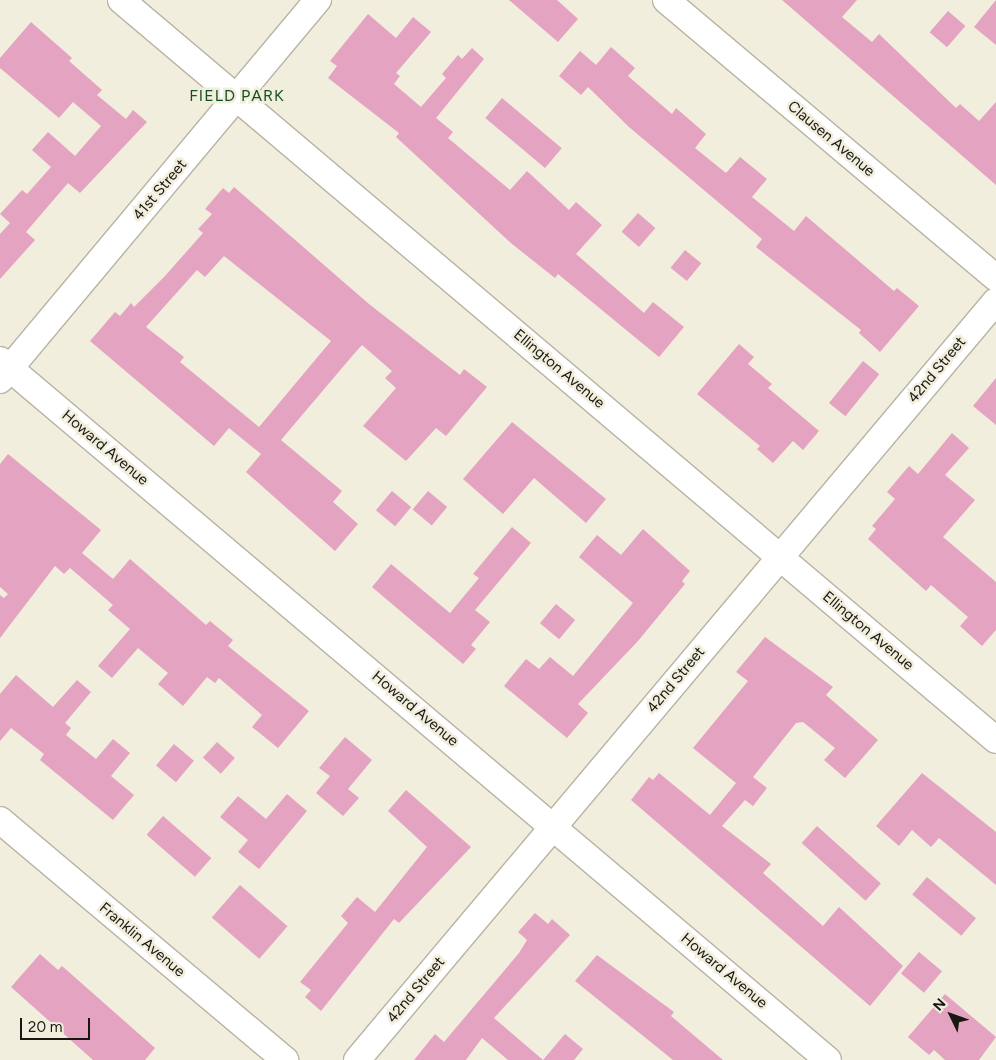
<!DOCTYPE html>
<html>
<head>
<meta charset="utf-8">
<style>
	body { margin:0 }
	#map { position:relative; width:996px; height:1060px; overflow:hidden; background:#f2eedd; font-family:Figtree,sans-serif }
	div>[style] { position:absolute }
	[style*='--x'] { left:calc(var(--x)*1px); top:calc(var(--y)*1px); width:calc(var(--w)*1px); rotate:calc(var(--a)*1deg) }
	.building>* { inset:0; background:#e4a3c1; transform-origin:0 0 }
	.roads { filter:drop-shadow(1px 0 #b8b4a4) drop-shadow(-1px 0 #b8b4a4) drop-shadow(0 1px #b8b4a4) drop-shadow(0 -1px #b8b4a4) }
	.minor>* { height:26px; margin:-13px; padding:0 13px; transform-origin:13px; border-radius:13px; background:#fff }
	span { translate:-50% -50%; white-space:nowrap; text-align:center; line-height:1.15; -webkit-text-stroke:5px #f2eedd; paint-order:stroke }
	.street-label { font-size:15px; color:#191711 }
	.neighbourhood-label { font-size:16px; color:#125120; letter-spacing:1px }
	.north { position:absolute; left:926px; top:990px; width:50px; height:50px; -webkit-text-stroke:4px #f2eedd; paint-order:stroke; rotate:312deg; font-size:14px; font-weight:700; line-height:20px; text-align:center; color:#191711 }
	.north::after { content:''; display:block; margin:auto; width:18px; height:22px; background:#191711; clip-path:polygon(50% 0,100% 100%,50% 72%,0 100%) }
	.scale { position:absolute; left:20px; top:1018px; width:70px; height:22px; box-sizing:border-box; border:2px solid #191711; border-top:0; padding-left:6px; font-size:15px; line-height:18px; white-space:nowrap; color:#191711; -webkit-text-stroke:4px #f2eedd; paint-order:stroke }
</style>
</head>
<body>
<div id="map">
	<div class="building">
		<i style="clip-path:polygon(509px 0,557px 0,578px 19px,558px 42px)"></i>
		<i style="clip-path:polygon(782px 0,857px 0,842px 17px,872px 42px,879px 34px,956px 108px,960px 104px,979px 121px,996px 102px,996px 185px)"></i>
		<i style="clip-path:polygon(996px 0,996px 45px,974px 27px)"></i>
		<i style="left:948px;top:11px;width:23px;height:28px;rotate:41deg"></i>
		<i style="clip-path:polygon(368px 14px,396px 38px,413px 17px,431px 32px,396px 73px,400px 76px,394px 84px,421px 107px,446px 78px,442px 74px,458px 55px,462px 59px,472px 48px,484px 59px,436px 118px,453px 132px,448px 138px,510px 190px,527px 171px,569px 210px,576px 202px,602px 225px,576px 254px,644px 313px,653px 302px,684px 327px,659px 357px,558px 274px,555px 278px,512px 244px,396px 137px,399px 133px,328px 78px,337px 66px,330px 61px)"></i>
		<i style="clip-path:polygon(31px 22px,72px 58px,69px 61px,102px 90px,97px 95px,126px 119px,133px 110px,147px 122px,80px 193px,68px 183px,26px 232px,35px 240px,0 279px,0 234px,10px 223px,0 214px,22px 190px,27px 194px,51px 167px,32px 150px,48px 132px,75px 156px,101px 126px,73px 102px,59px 118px,0 68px,0 58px)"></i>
		<i style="clip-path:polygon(611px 47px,635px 68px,628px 76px,672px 114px,676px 108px,706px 134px,695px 148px,726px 173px,740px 157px,767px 179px,752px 197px,794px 231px,806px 216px,894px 291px,897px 288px,919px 306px,880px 352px,859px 333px,861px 330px,756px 247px,762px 239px,629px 127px,588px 87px,581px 95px,559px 76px,580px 51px,596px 65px)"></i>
		<i style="left:502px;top:98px;width:78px;height:26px;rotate:40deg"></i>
		<i style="clip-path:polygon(evenodd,234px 187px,369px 304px,460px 375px,464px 369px,487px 387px,446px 436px,436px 428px,406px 461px,363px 426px,396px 388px,385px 378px,392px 371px,362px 345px,353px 355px,281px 440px,342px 491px,333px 502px,358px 524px,335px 551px,246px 472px,261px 454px,229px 428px,214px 446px,90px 341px,115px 312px,120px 316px,131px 303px,134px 307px,165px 276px,203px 233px,198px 229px,212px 214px,205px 209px,223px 188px,229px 193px,234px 187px,224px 256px,331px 341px,259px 427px,180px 362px,184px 357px,146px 327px,197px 270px,205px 277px,224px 256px)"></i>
		<i style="left:638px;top:213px;width:23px;height:25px;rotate:41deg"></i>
		<i style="left:685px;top:250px;width:21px;height:23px;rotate:39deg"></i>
		<i style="clip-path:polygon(739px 344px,754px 357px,748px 364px,772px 384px,768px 388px,819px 431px,803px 450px,793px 441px,773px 463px,757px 449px,760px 446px,697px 394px)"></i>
		<i style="left:863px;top:361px;width:21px;height:54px;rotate:39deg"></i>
		<i style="clip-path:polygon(996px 378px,996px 425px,973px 406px)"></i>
		<i style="clip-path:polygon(512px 422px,606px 499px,586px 523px,534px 478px,503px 514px,463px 479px)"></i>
		<i style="clip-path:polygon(952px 433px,969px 448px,945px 475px,975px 500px,943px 537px,996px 582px,996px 630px,982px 646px,960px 626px,968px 617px,931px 585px,926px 591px,868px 539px,876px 529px,872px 526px,895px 499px,887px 492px,909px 466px,918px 474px)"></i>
		<i style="clip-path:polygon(8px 454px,101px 530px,82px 553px,113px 579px,130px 559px,206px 625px,210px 621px,233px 640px,228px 646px,309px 711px,278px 748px,252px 727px,262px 715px,219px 678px,215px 683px,207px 677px,183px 706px,158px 684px,168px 673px,138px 648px,112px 678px,98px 666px,130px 629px,108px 610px,113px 605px,70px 568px,64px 574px,55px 566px,0 638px,0 595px,4px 598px,8px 594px,0 587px,0 464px)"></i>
		<i style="left:392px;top:491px;width:25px;height:25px;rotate:40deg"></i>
		<i style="left:428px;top:491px;width:25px;height:24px;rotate:40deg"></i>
		<i style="clip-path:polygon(512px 527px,531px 543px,475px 610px,490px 622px,471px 645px,476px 649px,463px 664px,372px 587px,391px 564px,450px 613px,479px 578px,473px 574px)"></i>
		<i style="clip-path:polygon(643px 529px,690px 571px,682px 581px,685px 584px,638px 641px,578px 704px,588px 713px,567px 738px,504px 686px,526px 659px,539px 669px,550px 657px,573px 676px,633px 603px,579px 557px,597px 535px,621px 555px)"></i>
		<i style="left:556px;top:604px;width:25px;height:25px;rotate:40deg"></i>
		<i style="clip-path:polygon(765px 637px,833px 687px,826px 695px,878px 740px,845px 778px,824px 760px,835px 748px,803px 722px,796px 723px,753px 777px,767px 788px,753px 806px,745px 800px,722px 826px,771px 864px,763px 873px,823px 926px,839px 907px,903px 966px,870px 1006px,631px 800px,649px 777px,653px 780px,659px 773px,710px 815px,736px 783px,693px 748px,748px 681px,736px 672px)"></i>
		<i style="clip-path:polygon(16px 675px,53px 707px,77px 680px,91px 692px,65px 723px,71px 728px,66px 735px,96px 759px,113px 739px,130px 753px,111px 776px,134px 795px,113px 820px,40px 760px,44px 754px,11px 728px,0 741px,0 694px)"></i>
		<i style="clip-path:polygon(345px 737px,372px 760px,348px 789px,359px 798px,343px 816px,316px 793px,330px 776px,319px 768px)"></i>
		<i style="left:217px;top:742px;width:24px;height:21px;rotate:42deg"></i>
		<i style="left:174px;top:744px;width:26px;height:28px;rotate:40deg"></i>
		<i style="clip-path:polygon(922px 773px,996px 832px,996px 885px,939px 838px,931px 847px,912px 830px,899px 846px,876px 826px)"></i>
		<i style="clip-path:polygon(406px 790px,471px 847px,399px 923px,394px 919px,321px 1011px,305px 997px,311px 990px,300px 982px,348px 923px,341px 916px,357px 897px,375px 912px,427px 847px,388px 811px)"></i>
		<i style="clip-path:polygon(287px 794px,307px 811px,259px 869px,238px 852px,248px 840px,220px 817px,238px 796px,266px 819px)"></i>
		<i style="left:163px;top:816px;width:64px;height:25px;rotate:41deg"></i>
		<i style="left:817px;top:826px;width:86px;height:23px;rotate:42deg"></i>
		<i style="left:927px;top:877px;width:64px;height:23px;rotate:40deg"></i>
		<i style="left:240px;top:885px;width:63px;height:43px;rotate:41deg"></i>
		<i style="clip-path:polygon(535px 913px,548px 924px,552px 919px,570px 935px,494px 1018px,543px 1060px,565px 1034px,583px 1049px,574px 1060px,508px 1060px,482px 1038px,466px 1060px,414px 1060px,435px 1034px,444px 1042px,519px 953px,527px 940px,518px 932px)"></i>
		<i style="left:919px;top:952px;width:30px;height:28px;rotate:40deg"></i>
		<i style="clip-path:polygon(40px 954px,58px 970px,62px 966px,155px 1048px,145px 1060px,93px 1060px,11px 987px)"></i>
		<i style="clip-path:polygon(597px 955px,674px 1012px,671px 1016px,723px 1060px,673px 1060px,575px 981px)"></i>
		<i style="clip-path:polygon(945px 994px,996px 1037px,979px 1060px,945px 1060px,934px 1050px,929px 1055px,908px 1037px)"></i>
	</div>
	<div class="roads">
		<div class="minor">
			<i style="--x:121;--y:0;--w:1146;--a:40.22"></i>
			<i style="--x:666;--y:0;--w:431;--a:40.1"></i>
			<i style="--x:0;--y:360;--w:1084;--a:40.21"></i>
			<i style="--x:0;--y:380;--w:496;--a:-50.1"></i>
			<i style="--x:0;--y:820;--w:373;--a:40.1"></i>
			<i style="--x:357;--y:1060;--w:992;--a:-49.91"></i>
		</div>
	</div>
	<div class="street-label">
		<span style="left:831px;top:139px;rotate:40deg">Clausen Avenue</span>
		<span style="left:160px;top:190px;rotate:-50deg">41st Street</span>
		<span style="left:559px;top:369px;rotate:40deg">Ellington Avenue</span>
		<span style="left:937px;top:370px;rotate:-50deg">42nd Street</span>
		<span style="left:105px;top:448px;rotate:40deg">Howard Avenue</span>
		<span style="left:868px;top:631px;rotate:40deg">Ellington Avenue</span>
		<span style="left:676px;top:680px;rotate:-50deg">42nd Street</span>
		<span style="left:415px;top:709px;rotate:40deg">Howard Avenue</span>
		<span style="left:142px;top:940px;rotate:40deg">Franklin Avenue</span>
		<span style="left:724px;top:971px;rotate:40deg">Howard Avenue</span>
		<span style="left:416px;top:990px;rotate:-50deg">42nd Street</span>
	</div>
	<div class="neighbourhood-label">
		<span style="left:237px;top:96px">FIELD PARK</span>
	</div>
	<div class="north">N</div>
	<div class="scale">20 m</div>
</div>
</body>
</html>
